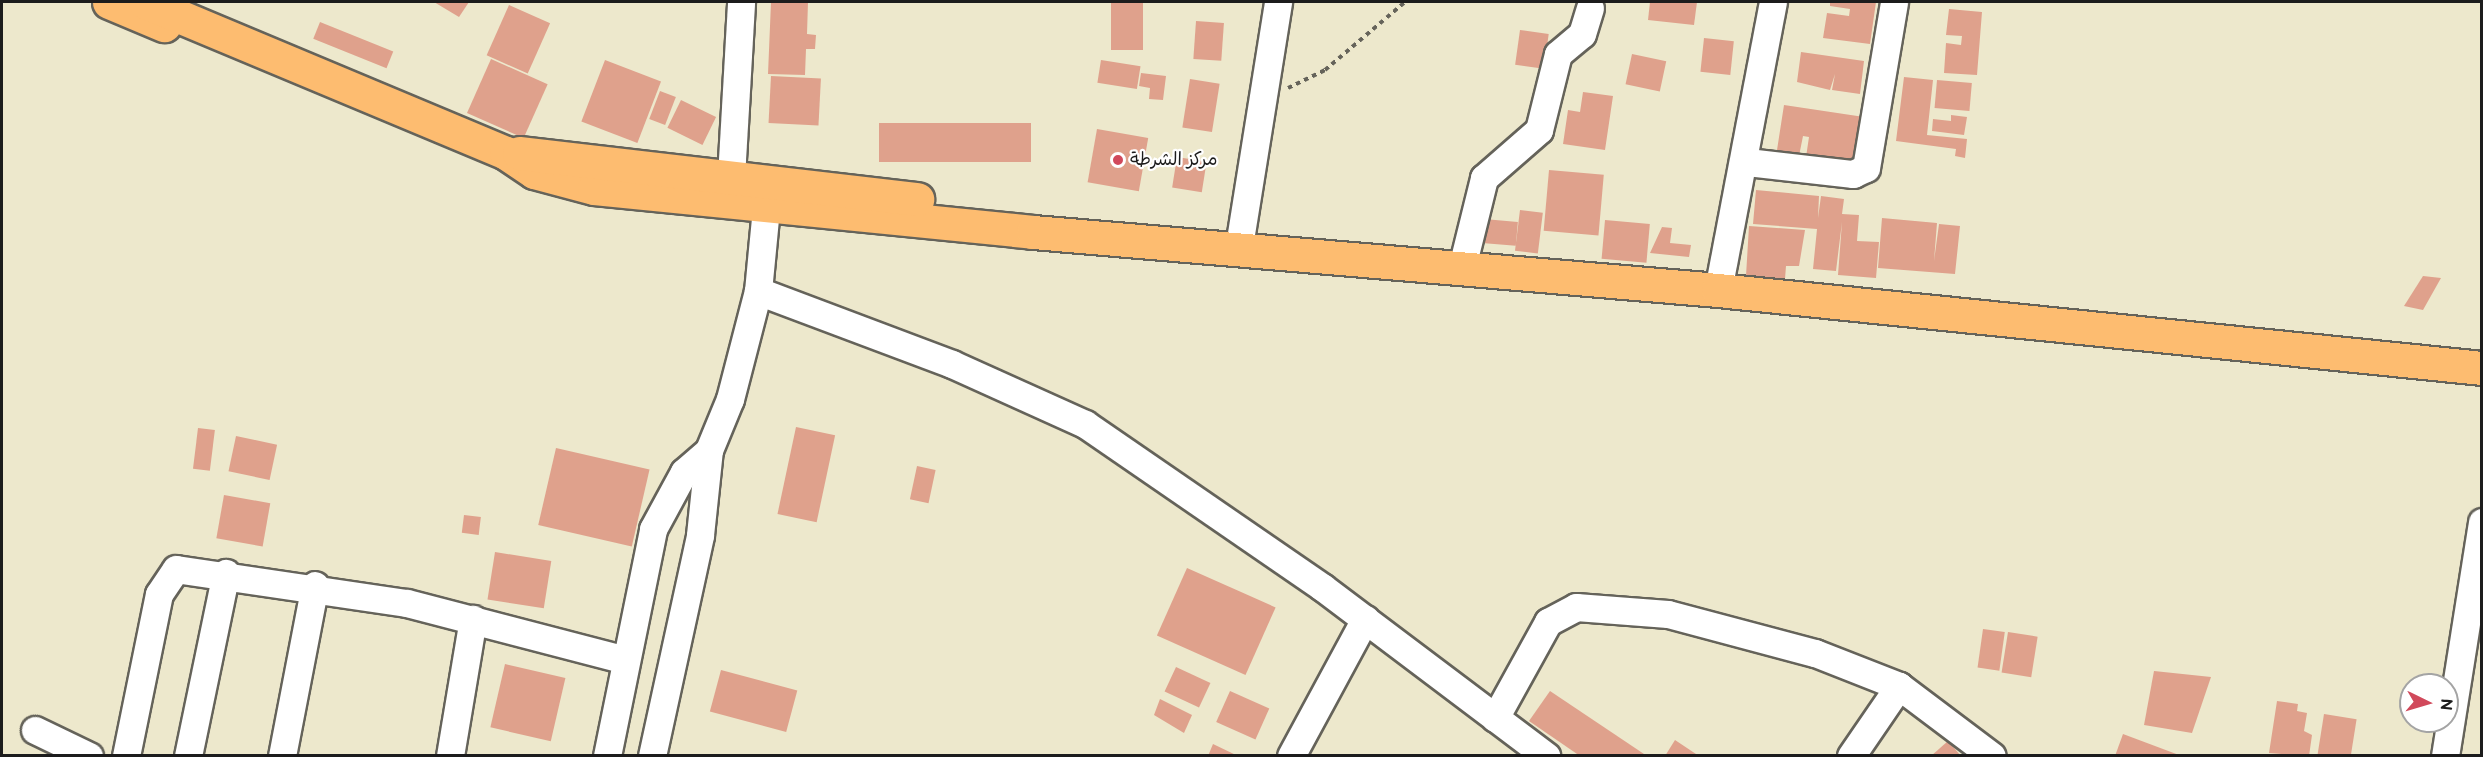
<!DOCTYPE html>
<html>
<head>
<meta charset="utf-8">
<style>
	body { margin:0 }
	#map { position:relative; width:2483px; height:757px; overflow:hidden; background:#ede8cc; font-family:"Balsamiq Sans","Playpen Sans Arabic",sans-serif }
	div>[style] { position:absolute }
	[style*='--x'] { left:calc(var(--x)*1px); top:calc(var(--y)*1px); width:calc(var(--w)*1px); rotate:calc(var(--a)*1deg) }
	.building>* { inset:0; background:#dfa18c; transform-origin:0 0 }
	.path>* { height:4px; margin-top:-2px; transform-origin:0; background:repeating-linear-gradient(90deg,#65635a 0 4.5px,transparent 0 9px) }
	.roads { filter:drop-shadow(2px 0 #65635a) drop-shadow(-2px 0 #65635a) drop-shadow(0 2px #65635a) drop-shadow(0 -2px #65635a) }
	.minor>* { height:27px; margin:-13.5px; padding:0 13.5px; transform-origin:13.5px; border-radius:13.5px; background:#fff }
	.major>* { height:33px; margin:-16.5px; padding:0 16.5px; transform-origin:16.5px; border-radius:16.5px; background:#fdbc70 }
	.dots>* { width:16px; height:16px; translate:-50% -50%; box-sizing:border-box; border:3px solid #fff; border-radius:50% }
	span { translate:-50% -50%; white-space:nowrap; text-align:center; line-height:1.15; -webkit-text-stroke:4.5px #fff; paint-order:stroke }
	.poi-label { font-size:18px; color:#1c1c1c }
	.left { translate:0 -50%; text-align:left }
	.frame { position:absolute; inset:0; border:3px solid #1c1c1c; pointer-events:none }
	.north { position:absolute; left:2399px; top:673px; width:60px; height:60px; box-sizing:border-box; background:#fff; border:2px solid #a4a4a4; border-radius:50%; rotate:95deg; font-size:16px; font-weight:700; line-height:24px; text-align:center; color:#1c1c1c }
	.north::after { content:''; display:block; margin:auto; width:21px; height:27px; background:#d1495b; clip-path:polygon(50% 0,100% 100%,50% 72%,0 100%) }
</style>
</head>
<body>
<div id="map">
	<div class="building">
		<i style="clip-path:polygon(434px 2px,469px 2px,459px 17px)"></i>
		<i style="clip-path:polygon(771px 2px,808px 2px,807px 34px,816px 35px,815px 49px,806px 49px,805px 75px,768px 74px)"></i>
		<i style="left:1111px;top:2px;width:32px;height:48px"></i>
		<i style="clip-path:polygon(1650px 2px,1697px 2px,1694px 25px,1648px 20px)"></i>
		<i style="clip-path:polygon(1830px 2px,1876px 2px,1870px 44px,1823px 38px,1827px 13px,1849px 16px,1850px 9px,1830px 6px)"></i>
		<i style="left:509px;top:5px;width:45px;height:55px;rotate:24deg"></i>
		<i style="clip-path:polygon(1949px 9px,1982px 12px,1977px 75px,1944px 73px,1946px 43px,1961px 45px,1962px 36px,1946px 35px)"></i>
		<i style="left:1196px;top:21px;width:28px;height:38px;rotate:4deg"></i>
		<i style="left:320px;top:22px;width:79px;height:18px;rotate:22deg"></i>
		<i style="left:1520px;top:30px;width:29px;height:35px;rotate:8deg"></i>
		<i style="left:1704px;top:38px;width:30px;height:34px;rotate:6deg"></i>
		<i style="clip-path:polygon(1801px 52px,1864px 61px,1860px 94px,1832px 90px,1835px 74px,1830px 90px,1797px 82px)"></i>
		<i style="left:1632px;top:54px;width:35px;height:31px;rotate:12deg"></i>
		<i style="left:491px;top:59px;width:62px;height:59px;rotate:24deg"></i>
		<i style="left:605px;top:60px;width:60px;height:66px;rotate:21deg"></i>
		<i style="left:1101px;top:60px;width:40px;height:23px;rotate:9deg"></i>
		<i style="clip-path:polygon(1141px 73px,1166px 76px,1163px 100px,1149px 99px,1150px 88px,1139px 86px)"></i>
		<i style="left:771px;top:76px;width:50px;height:47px;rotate:3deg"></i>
		<i style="clip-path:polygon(1904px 77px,1933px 80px,1927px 135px,1967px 139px,1965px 158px,1955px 156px,1956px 149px,1896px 141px)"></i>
		<i style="left:1190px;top:79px;width:30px;height:49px;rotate:9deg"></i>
		<i style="left:1937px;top:80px;width:35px;height:28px;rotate:5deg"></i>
		<i style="left:660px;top:91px;width:17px;height:30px;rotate:21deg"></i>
		<i style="clip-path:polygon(1583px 92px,1613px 96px,1605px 150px,1563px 144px,1568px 110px,1580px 112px)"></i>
		<i style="left:681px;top:100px;width:39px;height:31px;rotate:26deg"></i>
		<i style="clip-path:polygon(1784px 105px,1864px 117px,1855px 175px,1806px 157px,1809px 137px,1803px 136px,1799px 156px,1777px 150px)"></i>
		<i style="clip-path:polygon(1951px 115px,1967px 117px,1964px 135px,1932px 131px,1933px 119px,1951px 121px)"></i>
		<i style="left:1031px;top:123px;width:39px;height:152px;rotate:90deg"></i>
		<i style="left:1097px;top:129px;width:52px;height:54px;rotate:10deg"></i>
		<i style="left:1177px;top:157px;width:30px;height:31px;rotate:9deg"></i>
		<i style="left:1549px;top:170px;width:55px;height:61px;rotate:5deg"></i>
		<i style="clip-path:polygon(1756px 190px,1819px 196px,1818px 218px,1821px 196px,1844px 199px,1842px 214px,1859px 215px,1857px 241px,1879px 242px,1876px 278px,1838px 275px,1842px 222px,1836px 271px,1813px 269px,1817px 229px,1753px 224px)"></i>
		<i style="left:1520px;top:210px;width:23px;height:41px;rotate:7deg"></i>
		<i style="clip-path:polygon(1882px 218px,1937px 223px,1934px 261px,1939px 224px,1960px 226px,1955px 274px,1878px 268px)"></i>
		<i style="left:1484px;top:219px;width:34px;height:24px;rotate:5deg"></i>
		<i style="left:1605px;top:220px;width:45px;height:39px;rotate:5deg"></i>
		<i style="clip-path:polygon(1749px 226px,1805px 230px,1799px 266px,1786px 266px,1785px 279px,1746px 276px)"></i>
		<i style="clip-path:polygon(1662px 227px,1672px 228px,1670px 243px,1691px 245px,1689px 257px,1650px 253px)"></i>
		<i style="clip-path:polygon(2423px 276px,2441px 278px,2423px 310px,2404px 306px)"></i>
		<i style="left:796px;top:427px;width:40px;height:89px;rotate:12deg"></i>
		<i style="left:198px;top:428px;width:17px;height:41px;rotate:7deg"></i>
		<i style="left:236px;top:436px;width:42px;height:36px;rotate:12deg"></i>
		<i style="left:556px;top:448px;width:96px;height:79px;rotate:13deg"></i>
		<i style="left:917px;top:466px;width:19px;height:34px;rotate:12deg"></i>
		<i style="left:224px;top:495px;width:47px;height:44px;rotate:10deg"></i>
		<i style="left:464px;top:515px;width:17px;height:18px;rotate:7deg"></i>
		<i style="left:495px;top:552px;width:57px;height:48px;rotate:9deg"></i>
		<i style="left:1187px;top:568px;width:97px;height:74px;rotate:24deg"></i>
		<i style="left:1983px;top:629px;width:22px;height:39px;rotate:8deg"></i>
		<i style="left:2008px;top:632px;width:30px;height:41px;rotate:9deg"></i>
		<i style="left:505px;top:664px;width:62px;height:65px;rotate:13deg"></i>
		<i style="left:1176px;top:667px;width:38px;height:27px;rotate:25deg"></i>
		<i style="left:721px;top:670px;width:79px;height:43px;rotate:15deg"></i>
		<i style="clip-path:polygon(2154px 671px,2211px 677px,2192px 733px,2144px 725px)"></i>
		<i style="left:1230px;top:691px;width:43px;height:34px;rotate:24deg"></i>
		<i style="clip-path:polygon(1550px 691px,1647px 756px,1580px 756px,1529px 721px)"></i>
		<i style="clip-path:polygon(1160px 699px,1192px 715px,1184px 733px,1154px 715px)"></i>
		<i style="clip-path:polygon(2277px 701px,2298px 704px,2297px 711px,2307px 713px,2304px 731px,2312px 735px,2309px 756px,2269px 753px)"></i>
		<i style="left:2324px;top:714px;width:33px;height:42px;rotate:9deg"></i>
		<i style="clip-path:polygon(2123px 734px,2179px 755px,2179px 756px,2115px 756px)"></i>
		<i style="clip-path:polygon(1675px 740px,1699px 756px,1665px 756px)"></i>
		<i style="clip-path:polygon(1948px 741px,1961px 756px,1931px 756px)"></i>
		<i style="clip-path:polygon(1213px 744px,1238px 756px,1208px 756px)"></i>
	</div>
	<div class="path">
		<i style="--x:1288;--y:88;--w:41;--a:-25.9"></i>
		<i style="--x:1325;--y:70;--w:105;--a:-40.4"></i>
	</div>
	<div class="roads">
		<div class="minor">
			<i style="--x:1747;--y:162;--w:107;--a:6.5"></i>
			<i style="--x:1853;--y:174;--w:14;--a:-25"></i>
			<i style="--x:1866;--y:168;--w:168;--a:-80.4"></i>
			<i style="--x:731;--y:177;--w:175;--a:-86.7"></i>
			<i style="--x:1239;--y:246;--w:247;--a:-80.9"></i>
			<i style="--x:1462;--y:267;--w:92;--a:-76.1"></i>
			<i style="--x:1484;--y:178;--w:73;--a:-41.1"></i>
			<i style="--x:1539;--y:130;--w:78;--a:-76"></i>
			<i style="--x:1558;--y:54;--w:31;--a:-40"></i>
			<i style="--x:1582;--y:34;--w:27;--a:-73"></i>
			<i style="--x:1718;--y:290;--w:293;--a:-79.2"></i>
			<i style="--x:758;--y:291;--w:207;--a:20.6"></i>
			<i style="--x:952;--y:364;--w:146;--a:24.3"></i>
			<i style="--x:1085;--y:424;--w:288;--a:34.5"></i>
			<i style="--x:1322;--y:587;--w:281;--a:37"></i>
			<i style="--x:1495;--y:718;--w:110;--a:-61.1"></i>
			<i style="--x:1548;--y:622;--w:32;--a:-28"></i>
			<i style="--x:1576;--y:607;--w:92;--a:4.4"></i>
			<i style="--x:1668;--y:614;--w:152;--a:14.9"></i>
			<i style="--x:1815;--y:653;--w:90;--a:21.4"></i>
			<i style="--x:1899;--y:686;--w:116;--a:37"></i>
			<i style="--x:35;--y:730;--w:60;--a:25.7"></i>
			<i style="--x:126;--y:756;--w:165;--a:-78.5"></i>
			<i style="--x:159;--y:594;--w:30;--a:-56"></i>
			<i style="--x:176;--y:569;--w:233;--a:8.4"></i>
			<i style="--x:407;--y:603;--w:226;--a:14.6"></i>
			<i style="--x:188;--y:756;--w:187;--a:-78.3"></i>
			<i style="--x:282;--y:756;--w:174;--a:-79.1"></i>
			<i style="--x:450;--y:756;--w:139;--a:-80.5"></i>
			<i style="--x:607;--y:756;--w:232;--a:-78.5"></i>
			<i style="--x:653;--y:529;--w:65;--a:-61.5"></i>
			<i style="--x:684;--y:472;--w:33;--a:-41"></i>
			<i style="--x:652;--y:756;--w:226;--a:-77.7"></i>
			<i style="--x:700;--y:535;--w:85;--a:-84"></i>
			<i style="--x:709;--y:450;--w:55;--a:-67.6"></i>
			<i style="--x:730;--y:399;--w:112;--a:-75.5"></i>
			<i style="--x:758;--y:291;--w:104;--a:-84.5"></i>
			<i style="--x:1291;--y:756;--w:156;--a:-61.6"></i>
			<i style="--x:1851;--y:756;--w:85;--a:-55.6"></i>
			<i style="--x:2445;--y:756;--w:237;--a:-81"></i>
		</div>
		<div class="major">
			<i style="--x:109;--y:2;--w:60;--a:22.7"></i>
			<i style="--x:145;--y:2;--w:391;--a:22.7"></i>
			<i style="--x:506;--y:153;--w:34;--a:34"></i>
			<i style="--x:534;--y:172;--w:62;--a:14.9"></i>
			<i style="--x:594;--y:188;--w:441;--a:5.7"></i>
			<i style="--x:1033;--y:232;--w:687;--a:4.84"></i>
			<i style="--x:1718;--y:290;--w:768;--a:5.83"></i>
			<i style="--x:519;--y:153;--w:401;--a:6.6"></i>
		</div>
	</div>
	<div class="dots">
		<i style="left:1118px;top:160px;background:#d1495b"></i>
	</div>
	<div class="poi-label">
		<span class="left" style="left:1130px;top:160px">مركز الشرطة</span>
	</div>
	<div class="frame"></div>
	<div class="north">N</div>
</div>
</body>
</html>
